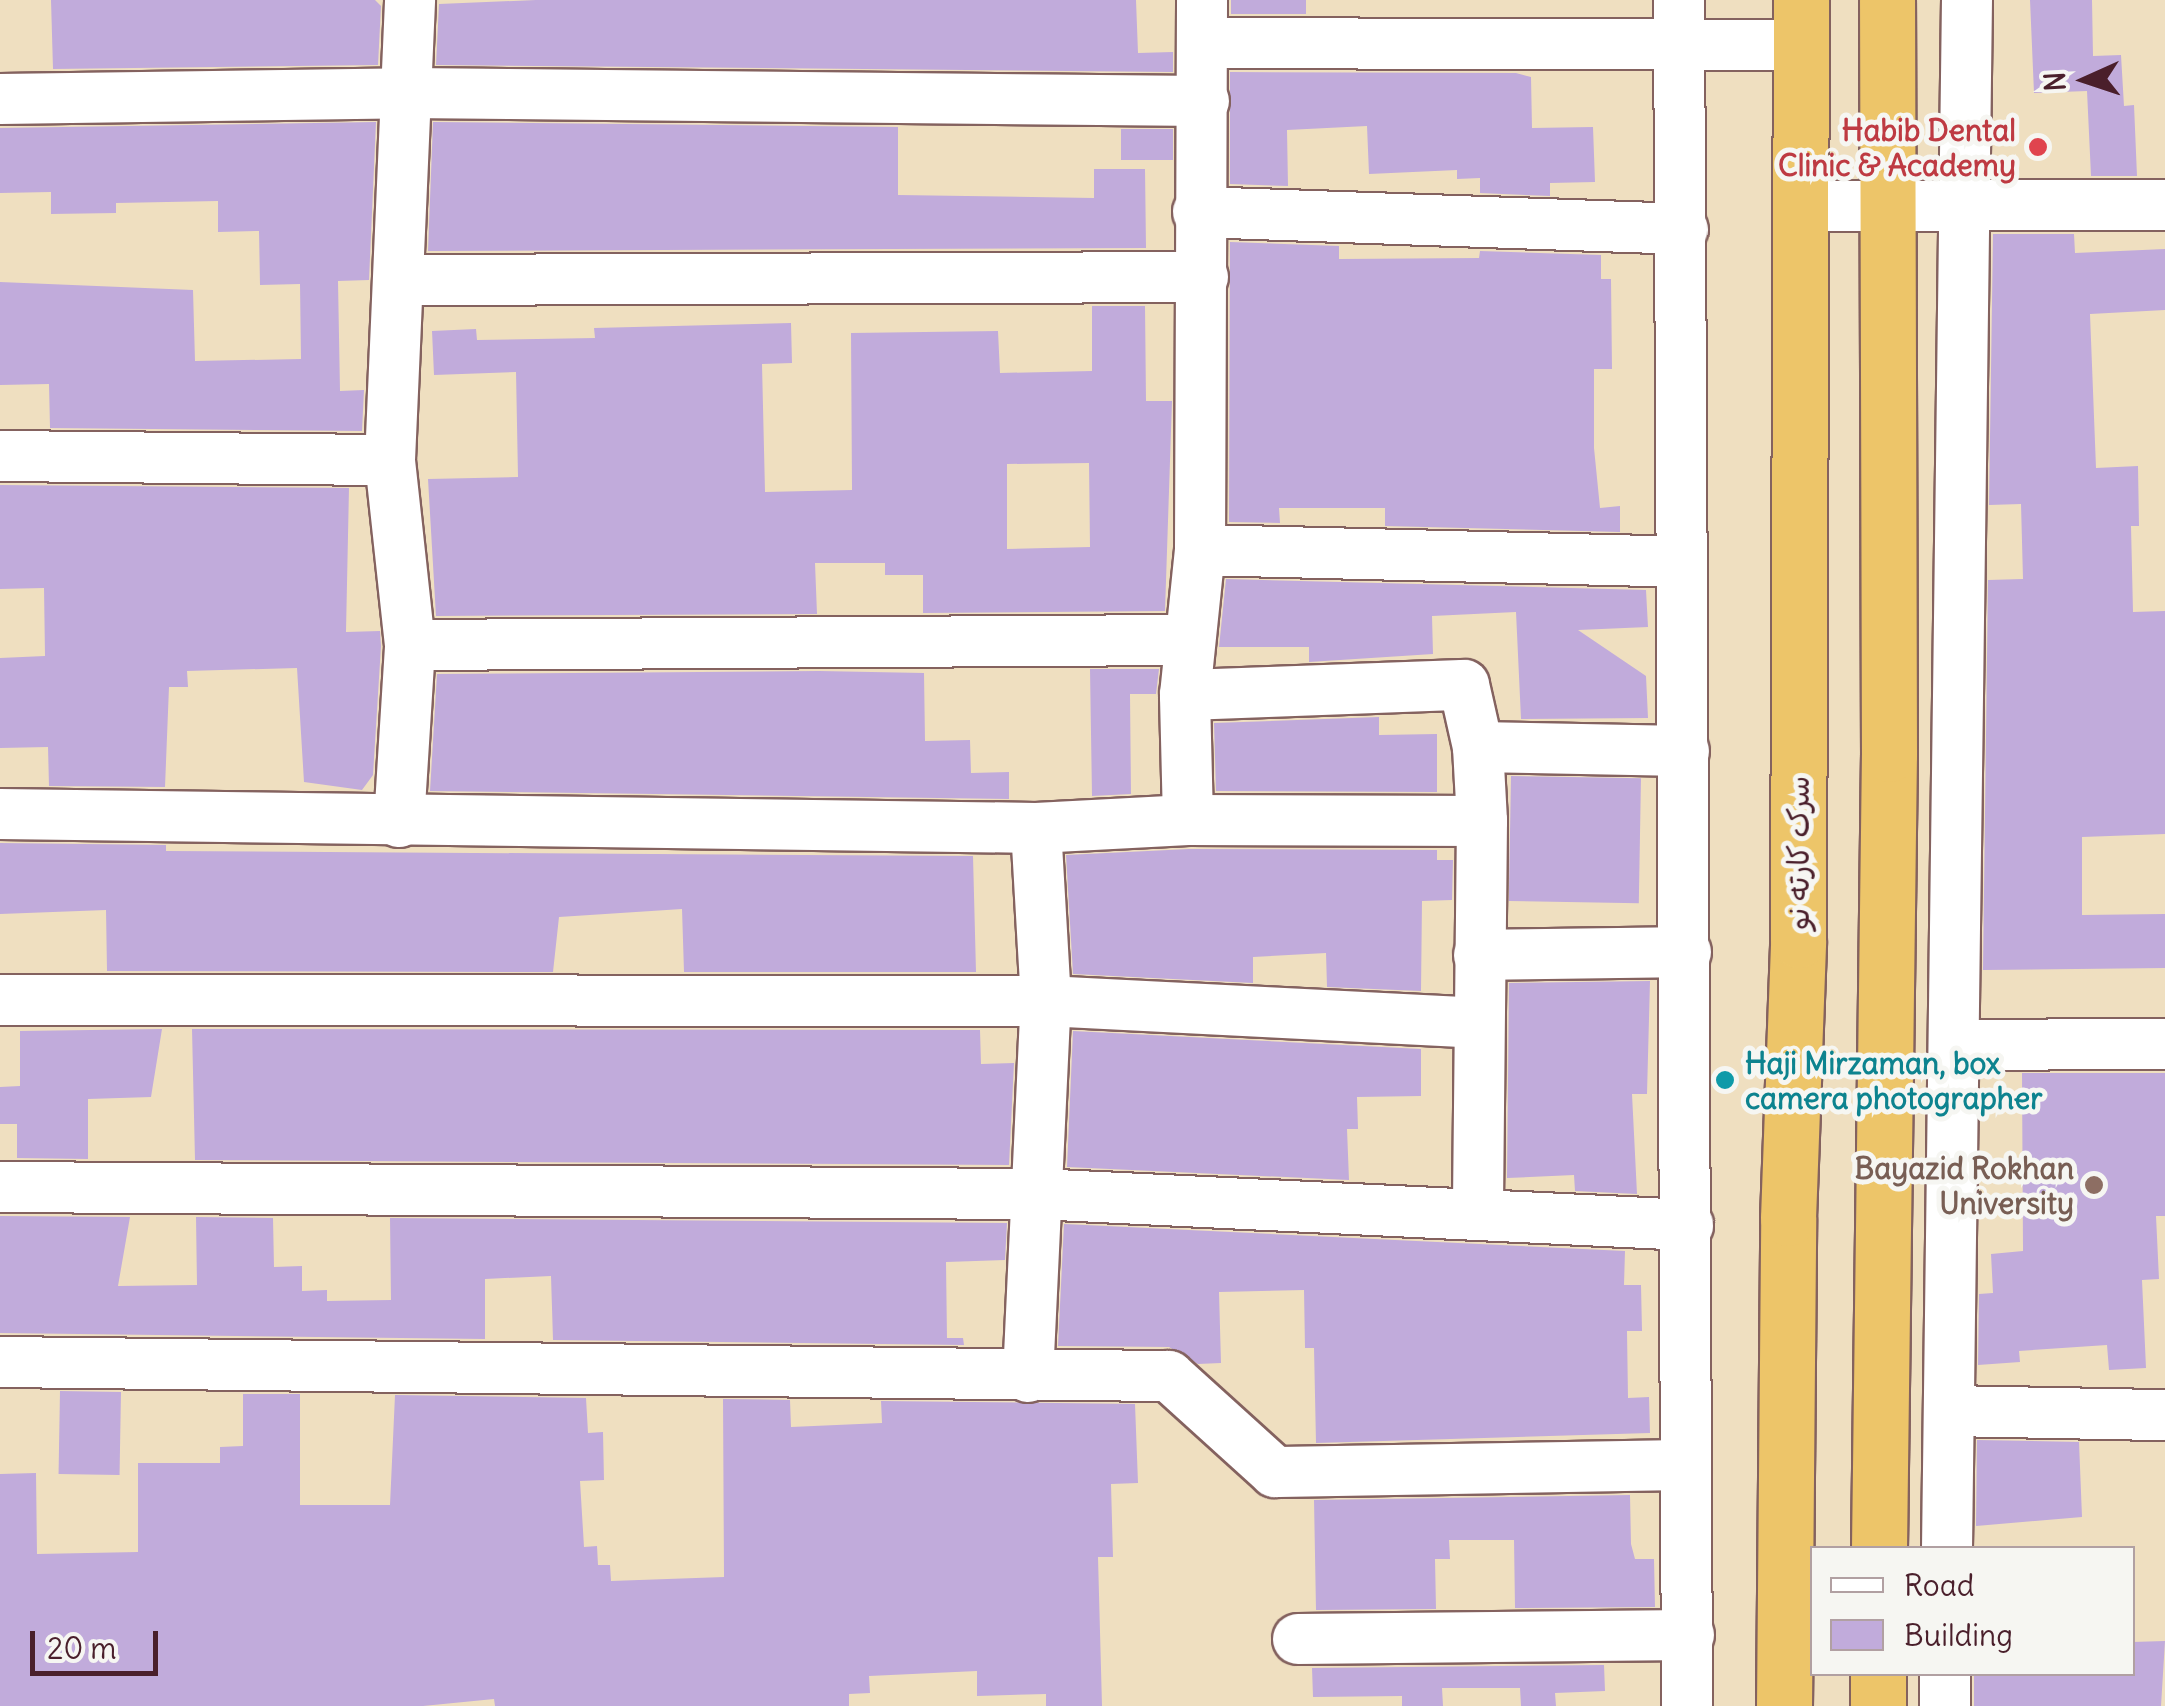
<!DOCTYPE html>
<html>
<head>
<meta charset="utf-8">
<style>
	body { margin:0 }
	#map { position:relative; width:2165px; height:1706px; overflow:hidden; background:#efdfc0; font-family:Delius,"Playpen Sans Arabic",sans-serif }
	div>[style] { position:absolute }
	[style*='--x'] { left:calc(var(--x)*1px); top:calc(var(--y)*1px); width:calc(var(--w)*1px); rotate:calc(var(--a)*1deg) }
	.building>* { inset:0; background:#c1abdb; transform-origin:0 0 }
	.roads { filter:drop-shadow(2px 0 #84625f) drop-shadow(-2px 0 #84625f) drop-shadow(0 2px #84625f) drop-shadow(0 -2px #84625f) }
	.minor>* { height:50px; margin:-25px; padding:0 25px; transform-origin:25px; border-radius:25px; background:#fff }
	.highway>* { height:55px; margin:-27.5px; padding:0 27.5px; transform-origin:27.5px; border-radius:27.5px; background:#edc569 }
	.dots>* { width:28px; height:28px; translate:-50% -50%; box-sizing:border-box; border:5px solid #f6f6f2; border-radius:50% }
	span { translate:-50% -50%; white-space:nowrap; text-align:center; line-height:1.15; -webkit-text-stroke:10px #f6f6f2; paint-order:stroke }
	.health-label { font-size:30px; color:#be3a42; font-weight:700 }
	.right { translate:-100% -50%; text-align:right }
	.street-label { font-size:30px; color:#4a1f2b }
	.culture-label { font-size:30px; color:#0d838f; font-weight:700 }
	.left { translate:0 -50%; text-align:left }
	.education-label { font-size:30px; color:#785e54; font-weight:700 }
	.legend { position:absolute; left:1810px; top:1546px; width:325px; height:130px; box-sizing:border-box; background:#f6f6f2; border:2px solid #b1a0a2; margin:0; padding:12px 18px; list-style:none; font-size:30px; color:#4a1f2b }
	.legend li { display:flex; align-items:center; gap:20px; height:50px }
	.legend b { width:50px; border:2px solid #b1a0a2 }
	.north { position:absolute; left:2035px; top:30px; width:100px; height:100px; -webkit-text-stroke:8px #f6f6f2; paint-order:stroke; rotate:267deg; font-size:28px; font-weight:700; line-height:40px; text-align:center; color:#4a1f2b }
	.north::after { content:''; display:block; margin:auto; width:35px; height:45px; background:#4a1f2b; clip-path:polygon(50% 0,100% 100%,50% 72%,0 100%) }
	.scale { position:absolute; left:30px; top:1631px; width:128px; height:45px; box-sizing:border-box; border:5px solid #4a1f2b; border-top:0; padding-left:12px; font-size:30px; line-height:35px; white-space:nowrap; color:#4a1f2b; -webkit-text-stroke:8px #f6f6f2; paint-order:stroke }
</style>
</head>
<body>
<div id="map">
	<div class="building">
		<i style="clip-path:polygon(51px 0,375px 0,381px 6px,378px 65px,53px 69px)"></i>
		<i style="clip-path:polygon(536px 0,1136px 0,1138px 53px,1173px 52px,1173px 72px,436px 65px,439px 4px)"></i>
		<i style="left:1231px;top:0;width:75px;height:14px"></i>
		<i style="clip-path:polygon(2030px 0,2092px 0,2093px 56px,2121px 55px,2124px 106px,2134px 105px,2137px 176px,2091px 176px,2087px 91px,2034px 93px)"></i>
		<i style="clip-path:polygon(1230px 72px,1516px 73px,1531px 77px,1532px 128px,1593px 127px,1595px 182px,1550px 183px,1550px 196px,1480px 193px,1480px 178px,1457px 179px,1457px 170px,1369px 174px,1367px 126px,1287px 130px,1288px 186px,1230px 184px)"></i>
		<i style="clip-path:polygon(376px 122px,369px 280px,338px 281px,340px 391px,364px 390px,362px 431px,50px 428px,49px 384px,0 385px,0 282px,193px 290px,195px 361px,301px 359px,300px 284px,260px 285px,259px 231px,218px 232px,218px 201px,116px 203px,116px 213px,51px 214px,51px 192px,0 193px,0 128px)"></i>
		<i style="clip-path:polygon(433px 122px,898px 127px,898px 195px,1094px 198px,1094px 169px,1145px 169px,1146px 248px,428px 251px)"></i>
		<i style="left:1121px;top:129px;width:52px;height:31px"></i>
		<i style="clip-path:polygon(1993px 234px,2074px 234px,2075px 253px,2165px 249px,2165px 310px,2090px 314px,2096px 468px,2138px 466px,2139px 526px,2131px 526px,2133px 612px,2165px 611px,2165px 834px,2082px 837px,2082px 915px,2165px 914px,2165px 968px,1983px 970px,1988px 580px,2023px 579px,2021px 504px,1989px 505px)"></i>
		<i style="clip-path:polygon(1230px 242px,1339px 246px,1339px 259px,1479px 258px,1480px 251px,1601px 255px,1601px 279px,1611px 279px,1612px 369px,1594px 369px,1594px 448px,1600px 508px,1620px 506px,1620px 532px,1385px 526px,1385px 508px,1279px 508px,1280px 523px,1229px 522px)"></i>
		<i style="clip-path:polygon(evenodd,1092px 306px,1145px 306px,1146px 401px,1172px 401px,1165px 611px,923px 613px,923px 575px,885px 575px,885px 563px,815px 563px,817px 614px,436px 616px,428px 479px,518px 477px,516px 372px,434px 375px,432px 331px,476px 329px,477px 340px,595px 338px,594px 328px,791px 323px,792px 363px,762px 364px,765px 492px,852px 490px,851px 333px,998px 331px,1000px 373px,1092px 371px,1092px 306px,1089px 463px,1090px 547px,1007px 549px,1007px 464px,1089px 463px)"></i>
		<i style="clip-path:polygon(0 485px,349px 488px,346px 632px,380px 631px,381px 646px,373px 775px,362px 790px,304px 782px,297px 668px,187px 671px,188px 687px,169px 687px,165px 787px,49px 786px,48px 747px,0 748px,0 658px,45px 656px,44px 588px,0 589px)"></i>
		<i style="clip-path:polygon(1226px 579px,1646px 590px,1648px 627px,1578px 630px,1646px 676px,1648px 718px,1521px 719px,1516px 612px,1432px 616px,1433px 654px,1309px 662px,1309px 647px,1219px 647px)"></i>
		<i style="clip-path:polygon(1090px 669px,1159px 669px,1156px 694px,1130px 694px,1131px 794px,1092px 796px)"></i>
		<i style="clip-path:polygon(819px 671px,924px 673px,925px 741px,970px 740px,971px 773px,1009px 772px,1009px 799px,430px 791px,437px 674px)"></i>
		<i style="clip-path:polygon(1379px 717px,1379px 735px,1437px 734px,1437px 792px,1216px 791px,1214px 723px)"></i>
		<i style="left:1511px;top:776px;width:130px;height:125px;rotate:1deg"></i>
		<i style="clip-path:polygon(0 843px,166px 845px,166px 851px,973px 856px,976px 972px,684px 972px,682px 909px,559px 917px,553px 972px,107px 971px,106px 910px,0 914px)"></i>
		<i style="clip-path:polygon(1189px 849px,1437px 850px,1437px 860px,1453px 860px,1452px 900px,1422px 901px,1421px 991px,1327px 987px,1326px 953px,1253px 957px,1253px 983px,1073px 974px,1066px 855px)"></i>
		<i style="clip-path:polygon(1650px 981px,1647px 1094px,1632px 1094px,1637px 1194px,1575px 1191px,1574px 1175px,1507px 1178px,1509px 983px)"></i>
		<i style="clip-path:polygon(162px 1029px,151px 1097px,88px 1099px,88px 1159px,17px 1158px,17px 1124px,0 1124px,0 1087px,20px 1086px,20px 1031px)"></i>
		<i style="clip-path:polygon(192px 1029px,980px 1030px,981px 1064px,1014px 1063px,1009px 1165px,195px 1160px)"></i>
		<i style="clip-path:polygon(1073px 1031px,1421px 1049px,1421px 1096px,1357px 1097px,1358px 1129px,1347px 1129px,1349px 1180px,1067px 1167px)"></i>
		<i style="clip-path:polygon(2022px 1073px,2165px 1073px,2165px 1216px,2156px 1216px,2159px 1279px,2142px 1280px,2146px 1368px,2109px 1370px,2107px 1345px,2019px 1351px,2020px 1362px,1978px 1365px,1979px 1294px,1993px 1293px,1991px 1254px,2023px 1251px)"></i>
		<i style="clip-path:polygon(0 1216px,130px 1217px,118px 1286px,197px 1285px,196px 1217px,273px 1218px,274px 1267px,302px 1266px,302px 1291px,327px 1290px,327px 1301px,391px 1300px,390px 1218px,1007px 1223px,1005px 1260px,946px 1262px,947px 1338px,963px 1338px,964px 1345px,553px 1340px,551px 1276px,485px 1279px,485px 1339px,0 1333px)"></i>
		<i style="clip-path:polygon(1064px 1224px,1625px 1251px,1624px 1285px,1641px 1285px,1642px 1331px,1627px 1331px,1628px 1398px,1649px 1397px,1650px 1433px,1316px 1443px,1314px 1348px,1305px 1348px,1304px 1290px,1219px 1292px,1221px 1363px,1198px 1364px,1169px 1347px,1058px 1346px)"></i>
		<i style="left:60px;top:1391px;width:61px;height:83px;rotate:1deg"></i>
		<i style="clip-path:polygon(243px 1394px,300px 1394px,300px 1505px,390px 1505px,395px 1395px,586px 1398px,588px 1433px,603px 1432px,604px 1480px,580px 1481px,584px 1547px,597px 1546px,598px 1565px,610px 1565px,611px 1581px,724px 1577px,723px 1399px,790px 1400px,791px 1427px,882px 1423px,881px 1401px,1135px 1404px,1138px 1483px,1111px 1484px,1113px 1557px,1098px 1557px,1102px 1706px,1046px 1706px,1046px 1694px,977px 1696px,977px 1671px,869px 1676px,870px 1693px,849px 1694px,849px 1706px,495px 1706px,494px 1699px,423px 1706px,0 1706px,0 1474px,36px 1473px,37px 1554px,138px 1552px,138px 1463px,220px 1463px,220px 1447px,243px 1446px)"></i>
		<i style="clip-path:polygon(1977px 1440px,2079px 1442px,2082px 1517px,1976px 1526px)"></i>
		<i style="clip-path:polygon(1630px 1495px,1631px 1544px,1635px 1559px,1654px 1559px,1655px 1607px,1515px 1608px,1514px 1540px,1449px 1540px,1450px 1559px,1435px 1559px,1436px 1609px,1316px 1610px,1314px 1500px)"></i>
		<i style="clip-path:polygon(2165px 1641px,2161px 1706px,1974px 1706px,1974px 1674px,2132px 1674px,2132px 1642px)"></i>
		<i style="clip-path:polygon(1604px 1665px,1605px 1691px,1555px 1693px,1556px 1706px,1521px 1706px,1520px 1688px,1442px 1688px,1443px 1706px,1402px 1706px,1402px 1696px,1313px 1697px,1312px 1668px)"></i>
	</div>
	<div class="roads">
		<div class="minor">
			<i style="--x:1679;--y:0;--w:1706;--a:89.73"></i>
			<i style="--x:1205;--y:43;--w:595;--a:0.19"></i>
			<i style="--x:0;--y:99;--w:408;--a:-0.8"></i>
			<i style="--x:408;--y:93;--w:796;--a:0.58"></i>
			<i style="--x:1801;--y:206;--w:364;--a:-0.2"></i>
			<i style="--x:1198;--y:212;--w:485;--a:2"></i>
			<i style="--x:402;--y:280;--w:801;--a:-0.21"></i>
			<i style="--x:0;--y:456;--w:390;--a:0.6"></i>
			<i style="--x:1200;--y:550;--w:480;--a:1.4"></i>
			<i style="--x:410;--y:645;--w:780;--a:-0.37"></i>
			<i style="--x:1185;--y:695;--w:279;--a:-2.1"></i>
			<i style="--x:1464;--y:685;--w:64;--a:77.3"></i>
			<i style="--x:1478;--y:747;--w:74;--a:86.9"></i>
			<i style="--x:1482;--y:821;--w:392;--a:90.6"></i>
			<i style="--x:1478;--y:747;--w:206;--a:1.1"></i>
			<i style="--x:0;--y:814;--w:1036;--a:0.77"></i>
			<i style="--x:1036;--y:828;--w:152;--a:-3"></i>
			<i style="--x:1188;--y:820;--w:294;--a:0.2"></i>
			<i style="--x:1188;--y:820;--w:125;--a:-91.4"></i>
			<i style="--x:1185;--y:695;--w:146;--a:-84.1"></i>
			<i style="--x:1200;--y:550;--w:550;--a:-89.79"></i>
			<i style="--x:399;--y:822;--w:177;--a:-86.4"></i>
			<i style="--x:410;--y:645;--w:186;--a:-96.2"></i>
			<i style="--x:390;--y:460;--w:460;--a:-87.5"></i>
			<i style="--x:1479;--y:955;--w:207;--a:-0.8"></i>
			<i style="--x:0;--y:1000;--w:1046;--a:0.05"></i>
			<i style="--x:1046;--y:1001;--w:431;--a:2.9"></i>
			<i style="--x:1954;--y:1045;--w:211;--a:-0.3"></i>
			<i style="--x:0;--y:1187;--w:1036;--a:0.39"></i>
			<i style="--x:1036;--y:1194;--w:653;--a:2.72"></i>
			<i style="--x:0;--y:1362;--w:1169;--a:0.69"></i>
			<i style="--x:1169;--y:1376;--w:143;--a:42.2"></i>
			<i style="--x:1275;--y:1472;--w:411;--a:-1"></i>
			<i style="--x:1028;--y:1377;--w:376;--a:-87.3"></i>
			<i style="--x:1046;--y:1001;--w:173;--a:-93.3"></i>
			<i style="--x:1949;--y:1411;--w:216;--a:1.1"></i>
			<i style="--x:1947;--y:1548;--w:1548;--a:-89.26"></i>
			<i style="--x:1298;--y:1639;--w:391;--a:-0.6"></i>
			<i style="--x:1945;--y:1706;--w:32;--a:-90"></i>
		</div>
		<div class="highway">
			<i style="--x:1879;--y:1548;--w:794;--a:-89.28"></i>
			<i style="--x:1889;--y:754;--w:754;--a:-90.15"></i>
			<i style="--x:1784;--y:1706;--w:488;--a:-89.5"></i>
			<i style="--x:1788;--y:1218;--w:278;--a:-87.9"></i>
			<i style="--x:1798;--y:940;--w:940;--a:-89.82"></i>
			<i style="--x:1878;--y:1706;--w:32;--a:-90"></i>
		</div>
	</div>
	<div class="dots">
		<i style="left:2038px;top:147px;background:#e0444e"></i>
		<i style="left:1725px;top:1080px;background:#0f9aa8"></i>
		<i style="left:2094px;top:1185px;background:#8d6e63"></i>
	</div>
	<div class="health-label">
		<span class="right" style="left:2016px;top:147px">Habib Dental<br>Clinic &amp; Academy</span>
	</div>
	<div class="street-label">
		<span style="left:1798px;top:853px;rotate:-90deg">سرک کارته نو</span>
	</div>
	<div class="culture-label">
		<span class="left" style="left:1745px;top:1080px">Haji Mirzaman, box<br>camera photographer</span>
	</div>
	<div class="education-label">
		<span class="right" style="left:2074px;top:1185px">Bayazid Rokhan<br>University</span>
	</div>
	<ul class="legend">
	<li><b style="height:12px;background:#fff"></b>Road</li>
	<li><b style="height:28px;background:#c1abdb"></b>Building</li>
	</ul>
	<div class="north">N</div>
	<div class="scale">20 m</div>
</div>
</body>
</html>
